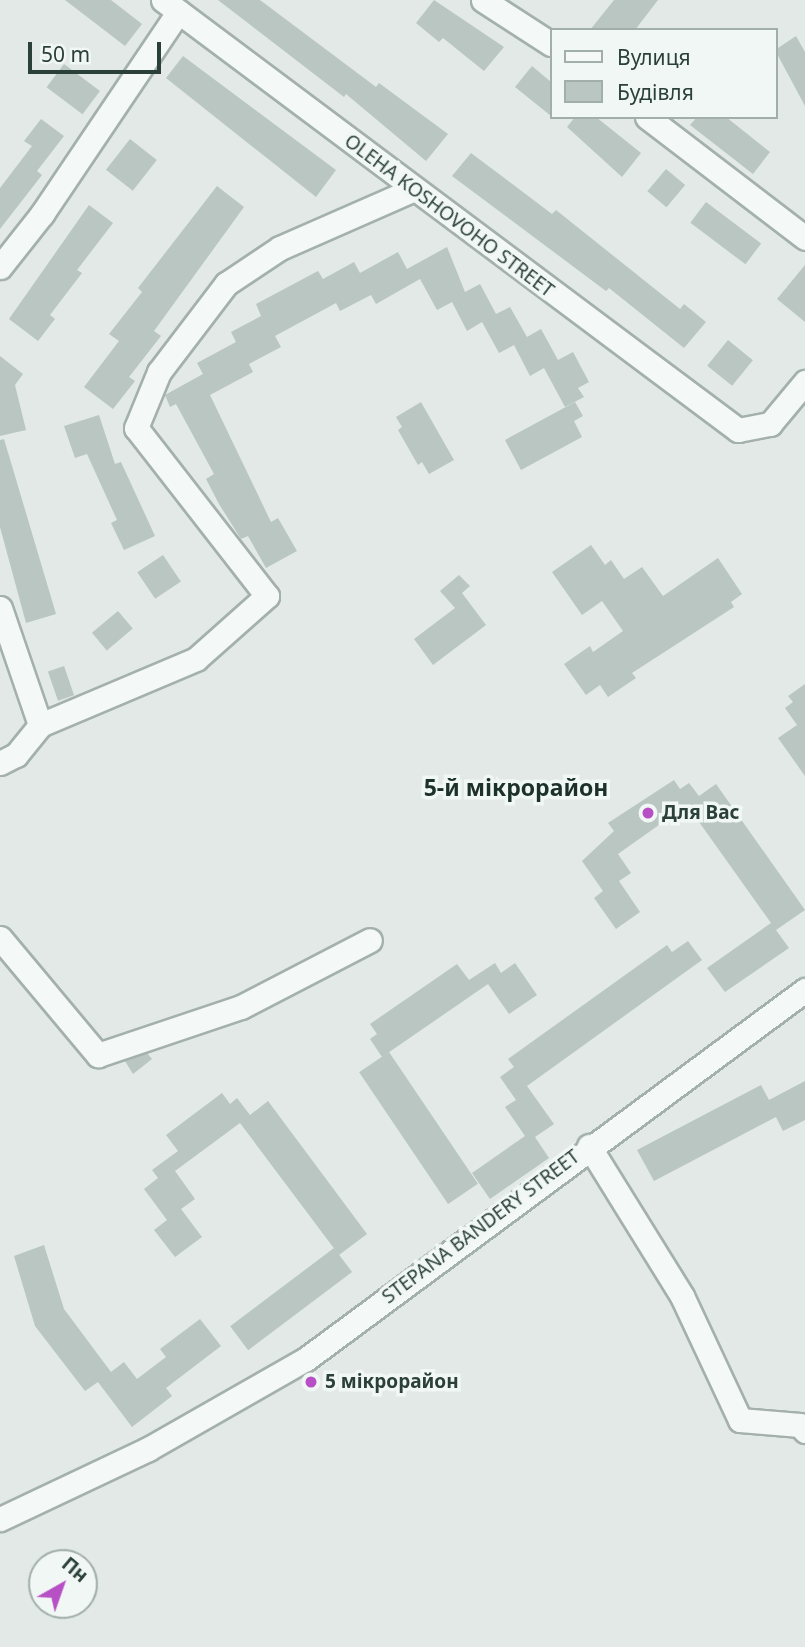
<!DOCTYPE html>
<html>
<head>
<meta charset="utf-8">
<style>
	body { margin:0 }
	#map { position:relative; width:805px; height:1647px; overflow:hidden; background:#e2e9e7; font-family:"Noto Sans",sans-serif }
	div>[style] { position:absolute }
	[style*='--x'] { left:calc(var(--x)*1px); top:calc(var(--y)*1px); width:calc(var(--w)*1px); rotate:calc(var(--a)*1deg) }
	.building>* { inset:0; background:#b9c6c2; transform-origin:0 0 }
	.roads { filter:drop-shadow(2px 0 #a4b0ac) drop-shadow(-2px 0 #a4b0ac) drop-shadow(0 2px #a4b0ac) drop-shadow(0 -2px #a4b0ac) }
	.minor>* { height:23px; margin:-11.5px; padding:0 11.5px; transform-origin:11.5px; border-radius:11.5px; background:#f4f8f7 }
	.dots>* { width:19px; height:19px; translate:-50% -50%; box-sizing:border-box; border:4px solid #f1f7f5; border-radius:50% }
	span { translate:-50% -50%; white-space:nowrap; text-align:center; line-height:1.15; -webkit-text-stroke:7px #f1f7f5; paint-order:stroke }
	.street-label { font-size:19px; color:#2b4039 }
	.poi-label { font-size:19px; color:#2b4039; font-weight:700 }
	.left { translate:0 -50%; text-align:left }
	.quarter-label { font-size:23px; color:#1d312b; font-weight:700 }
	.legend { position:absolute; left:550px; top:28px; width:228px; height:91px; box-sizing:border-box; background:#f1f7f5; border:2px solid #a2aeaa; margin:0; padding:9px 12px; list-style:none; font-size:21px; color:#2b4039 }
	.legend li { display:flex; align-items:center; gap:14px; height:35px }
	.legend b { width:35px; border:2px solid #a2aeaa }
	.north { position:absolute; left:28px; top:1549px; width:70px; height:70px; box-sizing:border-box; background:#f1f7f5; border:2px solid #a2aeaa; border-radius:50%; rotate:40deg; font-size:19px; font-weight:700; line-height:28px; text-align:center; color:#2b4039 }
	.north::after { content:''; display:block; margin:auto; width:24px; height:32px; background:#b850c5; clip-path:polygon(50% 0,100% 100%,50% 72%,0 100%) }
	.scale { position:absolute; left:28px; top:42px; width:133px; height:32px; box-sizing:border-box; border:4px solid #2b4039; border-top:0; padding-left:9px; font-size:21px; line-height:24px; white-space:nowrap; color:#2b4039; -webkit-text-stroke:5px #f1f7f5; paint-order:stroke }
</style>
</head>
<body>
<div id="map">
	<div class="building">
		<i style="clip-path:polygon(65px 0,111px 0,142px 24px,125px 46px)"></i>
		<i style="clip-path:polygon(218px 0,260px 0,376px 87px,379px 83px,448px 134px,426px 161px,346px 94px,344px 97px)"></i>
		<i style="clip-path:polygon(434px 0,504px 47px,484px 71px,443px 38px,439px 42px,416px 23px)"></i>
		<i style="clip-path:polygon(614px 0,658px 0,635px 30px,590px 30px)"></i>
		<i style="clip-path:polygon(796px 36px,805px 52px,805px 106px,775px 50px)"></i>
		<i style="clip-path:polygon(183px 56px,336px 170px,316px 197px,166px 78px)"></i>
		<i style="left:64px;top:64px;width:45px;height:29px;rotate:37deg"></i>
		<i style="clip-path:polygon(532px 66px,551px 82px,551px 116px,515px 87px)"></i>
		<i style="clip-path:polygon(575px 117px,596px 117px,641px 153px,622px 177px,567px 127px)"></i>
		<i style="clip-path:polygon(697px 117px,726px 117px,770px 152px,753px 174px,690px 125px)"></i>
		<i style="clip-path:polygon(41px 119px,64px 136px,37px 171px,42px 175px,0 229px,0 188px,32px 146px,24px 141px)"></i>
		<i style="left:130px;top:139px;width:34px;height:39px;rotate:38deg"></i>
		<i style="clip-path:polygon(471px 153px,552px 214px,556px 210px,680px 309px,684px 304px,706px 322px,684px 348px,609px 288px,606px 291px,452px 176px)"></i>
		<i style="left:666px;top:169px;width:25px;height:29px;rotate:40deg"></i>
		<i style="clip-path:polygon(217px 186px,244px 207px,154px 331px,161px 336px,129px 377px,135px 381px,113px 409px,84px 387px,119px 341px,109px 334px,142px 292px,138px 288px)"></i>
		<i style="left:706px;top:202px;width:69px;height:26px;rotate:37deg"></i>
		<i style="clip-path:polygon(89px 205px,113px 223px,77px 270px,82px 273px,50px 315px,55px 319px,38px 341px,9px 319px)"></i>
		<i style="clip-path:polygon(447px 247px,465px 292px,480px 284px,496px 314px,510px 307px,527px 337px,541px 329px,558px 360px,573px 352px,589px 382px,578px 388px,584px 397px,565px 407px,544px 368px,530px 376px,514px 345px,499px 353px,482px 322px,467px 331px,452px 302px,437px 310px,420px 279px,376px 304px,371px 295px,340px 311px,336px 303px,275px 336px,281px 347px,249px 364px,253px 372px,210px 395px,271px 522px,278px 518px,297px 551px,266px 568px,248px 536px,241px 539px,219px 504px,206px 479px,214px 474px,176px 404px,170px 407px,165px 395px,203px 374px,197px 363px,236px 342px,231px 332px,261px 316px,256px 304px,318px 271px,323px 279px,354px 262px,360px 273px,398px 252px,407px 269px)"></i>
		<i style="clip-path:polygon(805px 265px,805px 322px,777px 299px)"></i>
		<i style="left:728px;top:340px;width:32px;height:33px;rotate:39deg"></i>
		<i style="clip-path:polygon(0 356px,23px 374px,15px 385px,26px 430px,0 436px)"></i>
		<i style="clip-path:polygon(421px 402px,454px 460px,429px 474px,422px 462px,418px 465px,398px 430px,402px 427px,396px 417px)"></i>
		<i style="clip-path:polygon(575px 402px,583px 416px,574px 421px,582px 437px,521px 470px,505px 440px)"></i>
		<i style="clip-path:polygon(99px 415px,115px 464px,121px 462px,155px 536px,124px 550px,111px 523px,117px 520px,87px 454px,75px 458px,64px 426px)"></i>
		<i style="clip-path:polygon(4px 439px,56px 614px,26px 623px,0 527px,0 440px)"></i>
		<i style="clip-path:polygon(591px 545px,605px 565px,611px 560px,624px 579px,642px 567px,663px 596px,718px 558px,742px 594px,731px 602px,734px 607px,632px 673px,636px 678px,608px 697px,600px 685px,586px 695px,564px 664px,590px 646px,593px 652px,623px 631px,602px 601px,582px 615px,552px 572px)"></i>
		<i style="left:163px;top:555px;width:32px;height:31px;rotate:56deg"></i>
		<i style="clip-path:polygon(459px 575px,470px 586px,462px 593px,486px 625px,433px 665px,414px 639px,455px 608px,440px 591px)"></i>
		<i style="left:118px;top:611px;width:23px;height:34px;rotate:50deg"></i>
		<i style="left:64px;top:666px;width:31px;height:17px;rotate:71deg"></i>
		<i style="clip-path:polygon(805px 684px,805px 776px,778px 738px,797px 725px,785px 708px,793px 702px,788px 696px)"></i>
		<i style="clip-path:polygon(674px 780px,680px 789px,689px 783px,699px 796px,716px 784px,805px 910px,776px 930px,789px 948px,725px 992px,707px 968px,771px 923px,687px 805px,618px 854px,631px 873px,619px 881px,640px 912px,616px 929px,594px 898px,603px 891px,582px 861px,614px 831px,608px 823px)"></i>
		<i style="clip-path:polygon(688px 941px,702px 960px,527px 1086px,554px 1124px,535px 1137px,549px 1158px,490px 1199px,472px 1173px,525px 1136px,505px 1107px,516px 1100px,500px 1077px,514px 1067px,508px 1059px,667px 945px,672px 952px)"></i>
		<i style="clip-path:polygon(495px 963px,501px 973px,515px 963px,537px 995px,509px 1014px,488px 984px,382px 1057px,370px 1039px,377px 1034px,370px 1024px,457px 964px,469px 980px)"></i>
		<i style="left:389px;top:1052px;width:159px;height:36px;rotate:56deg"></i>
		<i style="clip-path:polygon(147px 1053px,152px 1059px,133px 1074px,125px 1061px)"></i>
		<i style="clip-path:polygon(805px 1081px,805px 1120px,783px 1131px,776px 1117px,654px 1181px,637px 1150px,761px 1085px,769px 1100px)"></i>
		<i style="clip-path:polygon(222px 1093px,230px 1104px,237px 1098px,250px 1115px,268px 1101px,367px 1234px,339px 1255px,240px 1123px,175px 1171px,195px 1199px,181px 1209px,202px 1237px,175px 1257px,154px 1230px,167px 1220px,144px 1189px,158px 1178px,152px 1170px,178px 1151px,166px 1135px)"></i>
		<i style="clip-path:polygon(44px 1245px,64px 1309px,111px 1372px,124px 1362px,137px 1379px,166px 1357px,160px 1349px,200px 1319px,221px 1346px,166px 1388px,172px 1396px,132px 1427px,98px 1382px,85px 1391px,35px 1326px,14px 1256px)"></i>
		<i style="left:334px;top:1248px;width:30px;height:130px;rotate:53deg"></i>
	</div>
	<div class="roads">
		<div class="minor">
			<i style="--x:163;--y:0;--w:718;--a:36.79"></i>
			<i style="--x:738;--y:430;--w:33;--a:-11"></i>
			<i style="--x:770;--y:424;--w:55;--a:-50.2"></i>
			<i style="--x:483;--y:0;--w:81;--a:32.9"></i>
			<i style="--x:647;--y:117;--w:199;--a:37.4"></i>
			<i style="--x:0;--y:267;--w:68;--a:-51.6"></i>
			<i style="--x:42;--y:214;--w:244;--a:-56"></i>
			<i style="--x:0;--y:608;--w:124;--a:71.1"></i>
			<i style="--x:0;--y:763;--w:18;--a:-27"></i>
			<i style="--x:16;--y:755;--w:38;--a:-51"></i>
			<i style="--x:40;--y:725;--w:169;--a:-22.9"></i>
			<i style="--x:196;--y:659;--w:95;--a:-41.6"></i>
			<i style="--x:267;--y:596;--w:213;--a:-127.9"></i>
			<i style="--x:136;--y:428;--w:61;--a:-67.7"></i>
			<i style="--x:159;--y:372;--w:111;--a:-52.7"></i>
			<i style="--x:226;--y:284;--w:65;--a:-33.7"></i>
			<i style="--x:280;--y:248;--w:144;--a:-23.7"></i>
			<i style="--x:0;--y:938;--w:153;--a:50.1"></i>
			<i style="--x:98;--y:1055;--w:151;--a:-18.6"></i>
			<i style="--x:241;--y:1007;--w:145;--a:-27.4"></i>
			<i style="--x:589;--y:1146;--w:176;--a:58.2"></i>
			<i style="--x:682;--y:1296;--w:137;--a:64.9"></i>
			<i style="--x:740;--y:1420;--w:60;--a:4.8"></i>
			<i style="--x:800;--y:1425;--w:8;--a:50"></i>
			<i style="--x:0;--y:1519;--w:164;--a:-25.3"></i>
			<i style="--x:148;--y:1449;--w:182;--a:-29.7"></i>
			<i style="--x:306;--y:1359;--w:621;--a:-36.48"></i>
		</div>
	</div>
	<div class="dots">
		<i style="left:648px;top:813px;background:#b850c5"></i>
		<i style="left:311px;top:1382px;background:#b850c5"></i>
	</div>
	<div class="street-label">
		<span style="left:449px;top:216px;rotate:37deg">OLEHA KOSHOVOHO STREET</span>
		<span style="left:481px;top:1227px;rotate:-37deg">STEPANA BANDERY STREET</span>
	</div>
	<div class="poi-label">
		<span class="left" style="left:662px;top:813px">Для Вас</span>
		<span class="left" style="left:325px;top:1382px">5 мікрорайон</span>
	</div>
	<div class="quarter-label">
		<span style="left:516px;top:787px">5-й мікрорайон</span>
	</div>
	<ul class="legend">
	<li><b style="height:9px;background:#f4f8f7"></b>Вулиця</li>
	<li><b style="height:19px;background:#b9c6c2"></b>Будівля</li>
	</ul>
	<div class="north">Пн</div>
	<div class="scale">50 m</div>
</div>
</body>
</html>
